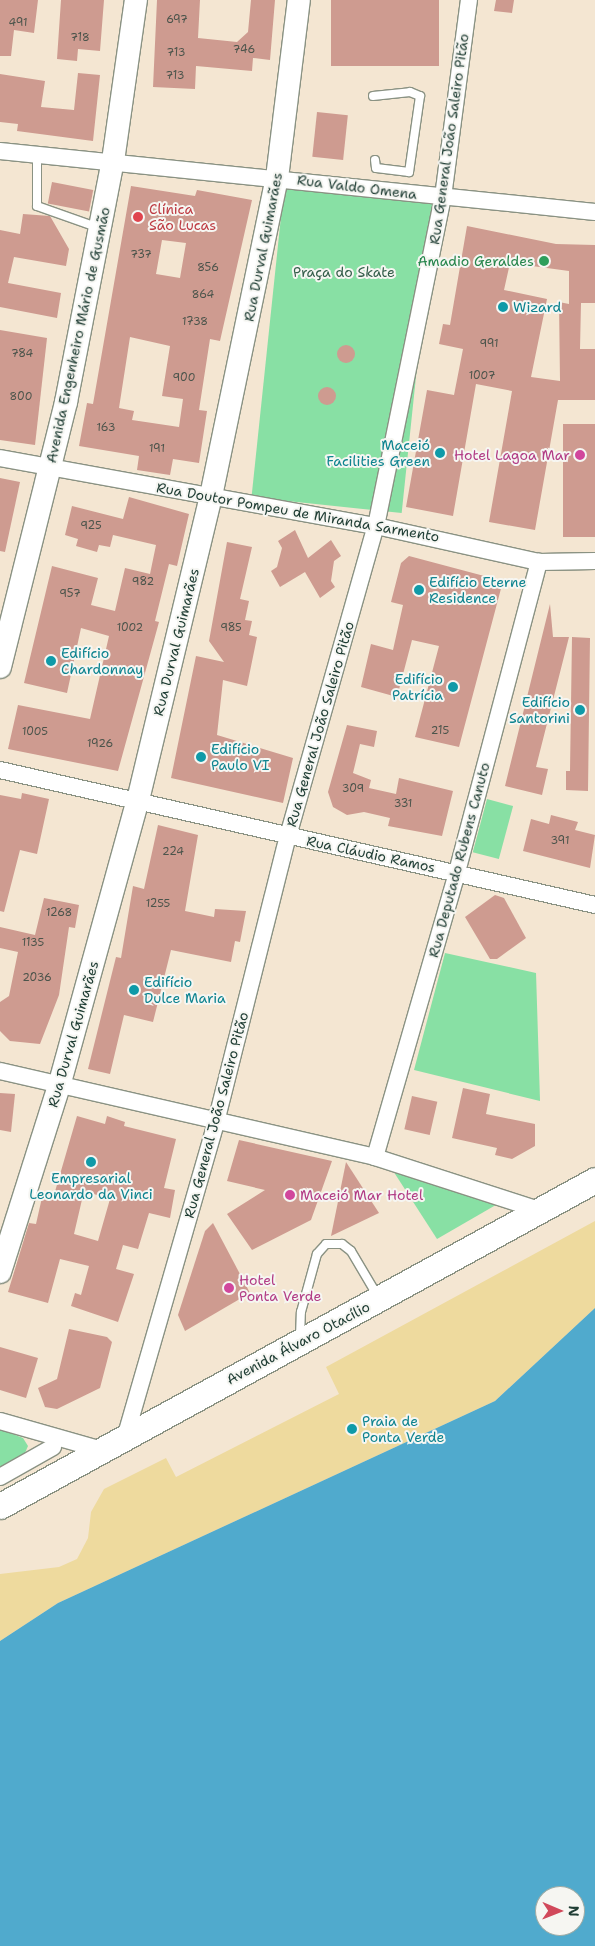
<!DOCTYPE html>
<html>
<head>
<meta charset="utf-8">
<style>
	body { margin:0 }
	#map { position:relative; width:595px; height:1946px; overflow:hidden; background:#f4e6d2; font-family:"Shantell Sans",sans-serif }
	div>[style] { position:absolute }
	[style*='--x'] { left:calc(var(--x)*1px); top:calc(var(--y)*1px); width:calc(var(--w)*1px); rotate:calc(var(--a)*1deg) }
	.green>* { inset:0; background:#88e0a4; transform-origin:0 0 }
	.sand>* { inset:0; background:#eeda9e }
	.water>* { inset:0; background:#50aacd }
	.building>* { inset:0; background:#ce9b90; transform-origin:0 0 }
	.round { border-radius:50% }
	.roads { filter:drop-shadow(1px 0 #8a9283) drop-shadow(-1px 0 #8a9283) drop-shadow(0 1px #8a9283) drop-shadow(0 -1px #8a9283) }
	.lane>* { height:8px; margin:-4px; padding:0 4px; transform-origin:4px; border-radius:4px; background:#fff }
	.street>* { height:16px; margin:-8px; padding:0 8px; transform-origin:8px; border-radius:8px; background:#fff }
	.secondary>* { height:22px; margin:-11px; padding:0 11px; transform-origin:11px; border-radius:11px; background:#fff }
	.primary>* { height:25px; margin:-12.5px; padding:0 12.5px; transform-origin:12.5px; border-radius:12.5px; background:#fff }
	.dots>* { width:14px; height:14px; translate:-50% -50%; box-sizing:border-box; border:2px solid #f6f6f2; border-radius:50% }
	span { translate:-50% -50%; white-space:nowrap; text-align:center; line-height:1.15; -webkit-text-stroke:4px #f6f6f2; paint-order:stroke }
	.number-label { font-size:11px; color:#4b544b }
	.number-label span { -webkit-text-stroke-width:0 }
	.street-label { font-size:14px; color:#1f3d34 }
	.health-label { font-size:14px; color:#be3a42 }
	.left { translate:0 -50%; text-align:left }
	.leisure-label { font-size:14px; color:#27864d }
	.right { translate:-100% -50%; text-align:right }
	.park-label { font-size:14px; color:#345e4a }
	.culture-label { font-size:14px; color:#0d838f }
	.hotel-label { font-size:14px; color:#b23c85 }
	.north { position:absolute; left:535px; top:1886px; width:50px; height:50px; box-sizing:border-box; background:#f6f6f2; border:1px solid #a0aca6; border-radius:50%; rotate:91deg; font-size:14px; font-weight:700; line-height:20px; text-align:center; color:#1f3d34 }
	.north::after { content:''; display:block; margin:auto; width:18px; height:22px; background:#d1495b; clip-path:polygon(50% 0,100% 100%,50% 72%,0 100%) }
</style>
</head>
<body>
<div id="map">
	<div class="green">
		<i style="left:284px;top:188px;width:151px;height:311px;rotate:6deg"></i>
		<i style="left:487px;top:799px;width:27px;height:55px;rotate:15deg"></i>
		<i style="clip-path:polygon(445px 953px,536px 973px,540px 1101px,414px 1070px)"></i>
		<i style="clip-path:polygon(388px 1163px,501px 1202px,437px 1239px)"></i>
		<i style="clip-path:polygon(0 1429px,23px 1438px,28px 1446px,25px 1453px,0 1467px)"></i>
	</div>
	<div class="sand">
		<i style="clip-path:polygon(595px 1221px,595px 1308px,495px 1401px,58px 1603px,0 1641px,0 1574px,59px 1567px,77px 1559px,88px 1538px,91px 1512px,104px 1489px,166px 1458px,176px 1477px,339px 1394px,326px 1367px)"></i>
	</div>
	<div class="water">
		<i style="clip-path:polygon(evenodd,595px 1308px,595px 1946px,0 1946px,0 1641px,58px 1603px,495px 1401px,595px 1308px,545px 1896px,575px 1896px,575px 1926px,545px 1926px,545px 1896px)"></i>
	</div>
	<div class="building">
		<i style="clip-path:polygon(0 0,38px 0,34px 33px,14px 30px,11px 56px,0 56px)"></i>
		<i style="clip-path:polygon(61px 0,104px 0,100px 51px,78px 49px,77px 61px,57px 59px)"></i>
		<i style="clip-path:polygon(157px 0,200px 0,198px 38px,237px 42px,248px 32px,251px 0,275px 0,270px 60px,253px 58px,252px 71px,196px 66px,195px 89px,153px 87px)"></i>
		<i style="left:331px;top:0;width:108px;height:66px"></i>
		<i style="clip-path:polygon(496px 0,514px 0,512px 13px,494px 11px)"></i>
		<i style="clip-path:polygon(78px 73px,100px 75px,93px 141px,17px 131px,18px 124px,0 122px,0 74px,45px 81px,41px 107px,74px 110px)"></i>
		<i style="left:317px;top:112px;width:31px;height:45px;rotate:6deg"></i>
		<i style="left:52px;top:182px;width:42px;height:22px;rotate:11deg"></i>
		<i style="clip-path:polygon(evenodd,131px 186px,195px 196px,197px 190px,252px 200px,220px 341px,210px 339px,199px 410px,207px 411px,199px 463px,173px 459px,170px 475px,137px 470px,139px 456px,79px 446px,87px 403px,93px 404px,131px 186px,162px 240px,186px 243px,180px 278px,156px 274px,162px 240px,131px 186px,130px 337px,170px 346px,162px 396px,183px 399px,179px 427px,132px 420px,134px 411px,119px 408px,130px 337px)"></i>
		<i style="clip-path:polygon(23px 214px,50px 216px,69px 249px,66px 266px,14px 257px,8px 283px,61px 293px,57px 318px,0 307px,0 230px,20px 234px)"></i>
		<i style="clip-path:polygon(evenodd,467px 226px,556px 244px,595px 245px,595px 303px,581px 303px,580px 349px,595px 349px,595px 400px,558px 400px,535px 530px,489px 522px,512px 391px,476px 384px,453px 516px,406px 507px,427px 390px,454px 395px,463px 349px,439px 344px,443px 324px,450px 325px,467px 226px,510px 263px,569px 271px,569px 304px,559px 302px,560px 381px,531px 377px,547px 299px,504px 290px,510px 263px)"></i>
		<i style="clip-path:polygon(0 330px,47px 338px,35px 445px,0 440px)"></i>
		<i class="round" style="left:337px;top:345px;width:18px;height:18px"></i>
		<i class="round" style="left:318px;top:387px;width:18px;height:18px"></i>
		<i style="left:563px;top:424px;width:32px;height:113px"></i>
		<i style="clip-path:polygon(0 478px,20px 482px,5px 552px,0 551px)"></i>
		<i style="clip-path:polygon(129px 497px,189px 514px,177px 566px,169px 564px,155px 621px,159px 622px,118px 771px,8px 749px,18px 705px,90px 719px,109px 636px,81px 628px,67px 693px,24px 683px,52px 566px,98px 578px,91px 605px,115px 611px,125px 568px,150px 574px,156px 545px,113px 535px,110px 547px,99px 545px,97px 552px,76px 546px,78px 539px,65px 535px,72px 506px,123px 519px)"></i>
		<i style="clip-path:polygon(295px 530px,308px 558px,331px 540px,341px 556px,334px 561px,331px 581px,335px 587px,320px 598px,305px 572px,280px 587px,271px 571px,277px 567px,282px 548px,278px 541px)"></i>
		<i style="clip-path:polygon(227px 542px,252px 547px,240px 599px,249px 601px,245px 620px,252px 621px,249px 635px,257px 637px,247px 686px,223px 680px,217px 735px,293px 758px,283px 803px,171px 778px,196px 656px,224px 662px,209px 641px)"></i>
		<i style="clip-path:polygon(409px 556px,503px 581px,459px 747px,415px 737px,439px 646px,412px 640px,397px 697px,361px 687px,371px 644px,393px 650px,403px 605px,391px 602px,401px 563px)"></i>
		<i style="clip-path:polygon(550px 604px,553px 637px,569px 637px,536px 767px,548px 769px,542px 795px,505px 786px)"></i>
		<i style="clip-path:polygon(572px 637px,590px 638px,588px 791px,566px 790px,566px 771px,570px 771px)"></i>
		<i style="clip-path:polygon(347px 725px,377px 731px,374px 747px,360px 744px,353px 773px,371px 780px,369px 788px,396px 794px,399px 778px,453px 791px,442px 836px,388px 826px,390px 818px,364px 812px,347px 815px,333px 807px,328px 792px)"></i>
		<i style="clip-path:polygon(22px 793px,49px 799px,37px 854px,20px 850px,4px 912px,0 911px,0 795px,21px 799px)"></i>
		<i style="clip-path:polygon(551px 815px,578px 822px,575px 830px,595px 835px,590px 868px,523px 851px,531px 819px,549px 824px)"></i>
		<i style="clip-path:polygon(158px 825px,198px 835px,185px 911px,214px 917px,215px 909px,246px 911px,240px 942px,235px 941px,231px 962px,171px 950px,153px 1022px,124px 1015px,110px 1074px,88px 1069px,116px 957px,121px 958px,133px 886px,144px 889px)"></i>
		<i style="clip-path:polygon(495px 895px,504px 898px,526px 938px,497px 959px,490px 959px,465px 917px)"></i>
		<i style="clip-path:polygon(44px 898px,79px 905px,75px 928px,69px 927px,59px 995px,40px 1044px,10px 1041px,0 1031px,0 1002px,9px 996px,18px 952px,0 948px,0 927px,35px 935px)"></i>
		<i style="clip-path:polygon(463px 1088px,490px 1094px,486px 1114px,535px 1124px,535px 1146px,512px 1159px,495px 1155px,497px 1148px,452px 1138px)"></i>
		<i style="clip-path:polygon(0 1093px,15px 1094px,11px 1132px,0 1130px)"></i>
		<i style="left:412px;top:1096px;width:26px;height:34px;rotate:13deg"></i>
		<i style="clip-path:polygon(evenodd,77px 1116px,105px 1124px,107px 1116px,125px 1122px,124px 1126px,176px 1139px,164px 1188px,175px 1190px,170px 1218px,149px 1213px,138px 1249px,123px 1245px,116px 1269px,134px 1274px,118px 1322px,71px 1306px,75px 1293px,81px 1295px,89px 1266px,60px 1259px,48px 1303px,8px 1292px,29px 1223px,36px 1224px,43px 1193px,54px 1195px,77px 1116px,84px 1191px,110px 1199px,98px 1241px,74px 1234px,84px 1191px)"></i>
		<i style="clip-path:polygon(239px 1140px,332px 1161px,311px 1220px,252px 1250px,227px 1214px,265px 1190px,227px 1181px)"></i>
		<i style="clip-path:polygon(346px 1162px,379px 1213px,331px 1236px)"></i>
		<i style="clip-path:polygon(213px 1223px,250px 1293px,185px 1331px,178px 1315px,205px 1231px)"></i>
		<i style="clip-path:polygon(69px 1329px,107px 1337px,112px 1342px,100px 1388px,57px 1409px,45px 1407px,38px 1388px,57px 1379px)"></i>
		<i style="clip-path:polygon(0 1347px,38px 1358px,26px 1398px,0 1390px)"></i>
	</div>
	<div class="roads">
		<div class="lane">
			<i style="--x:373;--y:96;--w:37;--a:-6"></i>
			<i style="--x:410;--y:92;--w:11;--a:22"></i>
			<i style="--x:420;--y:96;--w:77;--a:98.2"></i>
			<i style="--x:409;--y:172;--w:33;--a:-173"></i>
			<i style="--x:376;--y:168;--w:8;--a:-97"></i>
			<i style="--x:37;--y:155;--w:51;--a:90"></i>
			<i style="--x:37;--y:206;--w:66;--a:19.5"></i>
			<i style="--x:300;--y:1337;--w:25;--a:-88"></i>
			<i style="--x:301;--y:1312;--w:60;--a:-74.6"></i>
			<i style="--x:317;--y:1254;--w:13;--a:-48"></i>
			<i style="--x:326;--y:1244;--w:16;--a:0"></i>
			<i style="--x:342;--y:1244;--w:11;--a:38"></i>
			<i style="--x:351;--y:1251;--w:51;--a:59.4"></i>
		</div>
		<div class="street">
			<i style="--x:0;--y:151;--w:598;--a:5.85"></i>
			<i style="--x:0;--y:458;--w:382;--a:10.3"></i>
			<i style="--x:376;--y:526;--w:167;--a:12.5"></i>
			<i style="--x:539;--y:562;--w:56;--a:-1"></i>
			<i style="--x:0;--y:770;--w:610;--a:12.78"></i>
			<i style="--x:0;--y:1071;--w:385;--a:12.9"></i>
			<i style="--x:375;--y:1157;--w:172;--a:17.9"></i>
			<i style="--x:375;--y:1157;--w:297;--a:-73.9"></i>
			<i style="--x:457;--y:872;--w:321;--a:-75.2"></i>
			<i style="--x:0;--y:1421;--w:106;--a:15.9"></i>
			<i style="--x:125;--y:1438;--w:329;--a:-73.9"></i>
			<i style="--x:216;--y:1122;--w:295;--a:-75.9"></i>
			<i style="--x:288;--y:836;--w:322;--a:-74.2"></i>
			<i style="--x:376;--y:526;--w:336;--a:-78.5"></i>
			<i style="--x:443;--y:197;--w:199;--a:-82.5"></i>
			<i style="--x:0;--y:1477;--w:61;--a:-29.5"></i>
		</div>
		<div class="secondary">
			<i style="--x:0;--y:667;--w:273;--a:-76"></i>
			<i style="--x:66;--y:402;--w:246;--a:-79"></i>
			<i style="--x:113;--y:161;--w:163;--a:-81.9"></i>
			<i style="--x:0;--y:1272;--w:195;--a:-72.4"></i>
			<i style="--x:59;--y:1086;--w:297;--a:-74.6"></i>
			<i style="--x:138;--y:800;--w:313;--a:-76.5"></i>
			<i style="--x:211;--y:496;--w:325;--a:-78.3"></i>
			<i style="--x:277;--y:178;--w:179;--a:-83"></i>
		</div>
		<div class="primary">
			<i style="--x:0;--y:1506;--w:678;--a:-28.72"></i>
		</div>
	</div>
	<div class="dots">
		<i style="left:138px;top:217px;background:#e0444e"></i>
		<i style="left:544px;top:261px;background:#2e9e5b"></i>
		<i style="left:503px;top:307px;background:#0f9aa8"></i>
		<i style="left:440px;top:453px;background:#0f9aa8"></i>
		<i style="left:580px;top:455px;background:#d1479c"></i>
		<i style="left:419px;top:590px;background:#0f9aa8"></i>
		<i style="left:51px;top:661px;background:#0f9aa8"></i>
		<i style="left:453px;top:687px;background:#0f9aa8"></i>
		<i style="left:580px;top:710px;background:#0f9aa8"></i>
		<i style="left:201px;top:757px;background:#0f9aa8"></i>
		<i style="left:134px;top:990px;background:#0f9aa8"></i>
		<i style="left:91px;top:1162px;background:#0f9aa8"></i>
		<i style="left:290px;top:1195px;background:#d1479c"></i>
		<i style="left:229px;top:1288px;background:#d1479c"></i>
		<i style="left:352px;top:1429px;background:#0f9aa8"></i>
	</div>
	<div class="number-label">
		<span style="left:177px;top:20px">697</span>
		<span style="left:18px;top:23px">491</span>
		<span style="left:80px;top:38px">718</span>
		<span style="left:244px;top:50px">746</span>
		<span style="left:176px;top:53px">713</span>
		<span style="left:175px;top:76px">713</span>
		<span style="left:141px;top:255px">737</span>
		<span style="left:208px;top:268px">856</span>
		<span style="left:203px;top:295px">864</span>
		<span style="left:195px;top:322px">1738</span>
		<span style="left:489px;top:344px">991</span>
		<span style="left:22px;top:354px">784</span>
		<span style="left:482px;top:376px">1007</span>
		<span style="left:184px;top:378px">900</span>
		<span style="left:21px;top:397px">800</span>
		<span style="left:106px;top:428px">163</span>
		<span style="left:157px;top:449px">191</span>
		<span style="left:91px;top:526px">925</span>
		<span style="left:143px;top:582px">982</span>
		<span style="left:70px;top:594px">957</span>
		<span style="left:130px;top:628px">1002</span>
		<span style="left:231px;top:628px">985</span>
		<span style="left:440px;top:731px">215</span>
		<span style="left:35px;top:732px">1005</span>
		<span style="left:100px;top:744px">1926</span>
		<span style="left:353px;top:789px">309</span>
		<span style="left:403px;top:804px">331</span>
		<span style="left:560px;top:841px">391</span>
		<span style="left:173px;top:852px">224</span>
		<span style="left:158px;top:904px">1255</span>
		<span style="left:59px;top:913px">1268</span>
		<span style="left:33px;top:943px">1135</span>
		<span style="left:37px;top:978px">2036</span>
	</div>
	<div class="street-label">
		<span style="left:449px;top:139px;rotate:-82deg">Rua General João Saleiro Pitão</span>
		<span style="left:357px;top:187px;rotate:7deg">Rua Valdo Omena</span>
		<span style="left:263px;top:247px;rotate:-79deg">Rua Durval Guimarães</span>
		<span style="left:78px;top:335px;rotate:-78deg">Avenida Engenheiro Mário de Gusmão</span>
		<span style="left:298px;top:512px;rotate:10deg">Rua Doutor Pompeu de Miranda Sarmento</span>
		<span style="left:176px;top:642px;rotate:-76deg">Rua Durval Guimarães</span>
		<span style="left:320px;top:724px;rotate:-74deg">Rua General João Saleiro Pitão</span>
		<span style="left:371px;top:854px;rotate:12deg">Rua Cláudio Ramos</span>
		<span style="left:459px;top:860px;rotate:-75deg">Rua Deputado Rubens Canuto</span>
		<span style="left:73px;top:1034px;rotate:-74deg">Rua Durval Guimarães</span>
		<span style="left:216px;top:1115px;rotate:-75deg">Rua General João Saleiro Pitão</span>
		<span style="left:298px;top:1343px;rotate:-28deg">Avenida Álvaro Otacílio</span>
	</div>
	<div class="health-label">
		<span class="left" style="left:149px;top:217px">Clínica<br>São Lucas</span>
	</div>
	<div class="leisure-label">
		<span class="right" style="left:534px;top:261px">Amadio Geraldes</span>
	</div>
	<div class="park-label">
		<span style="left:344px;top:272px">Praça do Skate</span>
	</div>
	<div class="culture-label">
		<span class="left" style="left:513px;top:307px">Wizard</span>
		<span class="right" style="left:430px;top:453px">Maceió<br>Facilities Green</span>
		<span class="left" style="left:429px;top:590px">Edifício Eterne<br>Residence</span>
		<span class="left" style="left:61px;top:661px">Edifício<br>Chardonnay</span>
		<span class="right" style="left:443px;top:687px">Edifício<br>Patrícia</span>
		<span class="right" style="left:570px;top:710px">Edifício<br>Santorini</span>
		<span class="left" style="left:211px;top:757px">Edifício<br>Paulo VI</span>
		<span class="left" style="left:144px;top:990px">Edifício<br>Dulce Maria</span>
		<span style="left:91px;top:1186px">Empresarial<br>Leonardo da Vinci</span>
		<span class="left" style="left:362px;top:1429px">Praia de<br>Ponta Verde</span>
	</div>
	<div class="hotel-label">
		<span class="right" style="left:570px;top:455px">Hotel Lagoa Mar</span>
		<span class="left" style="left:300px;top:1195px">Maceió Mar Hotel</span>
		<span class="left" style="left:239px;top:1288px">Hotel<br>Ponta Verde</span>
	</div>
	<div class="north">N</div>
</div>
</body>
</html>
